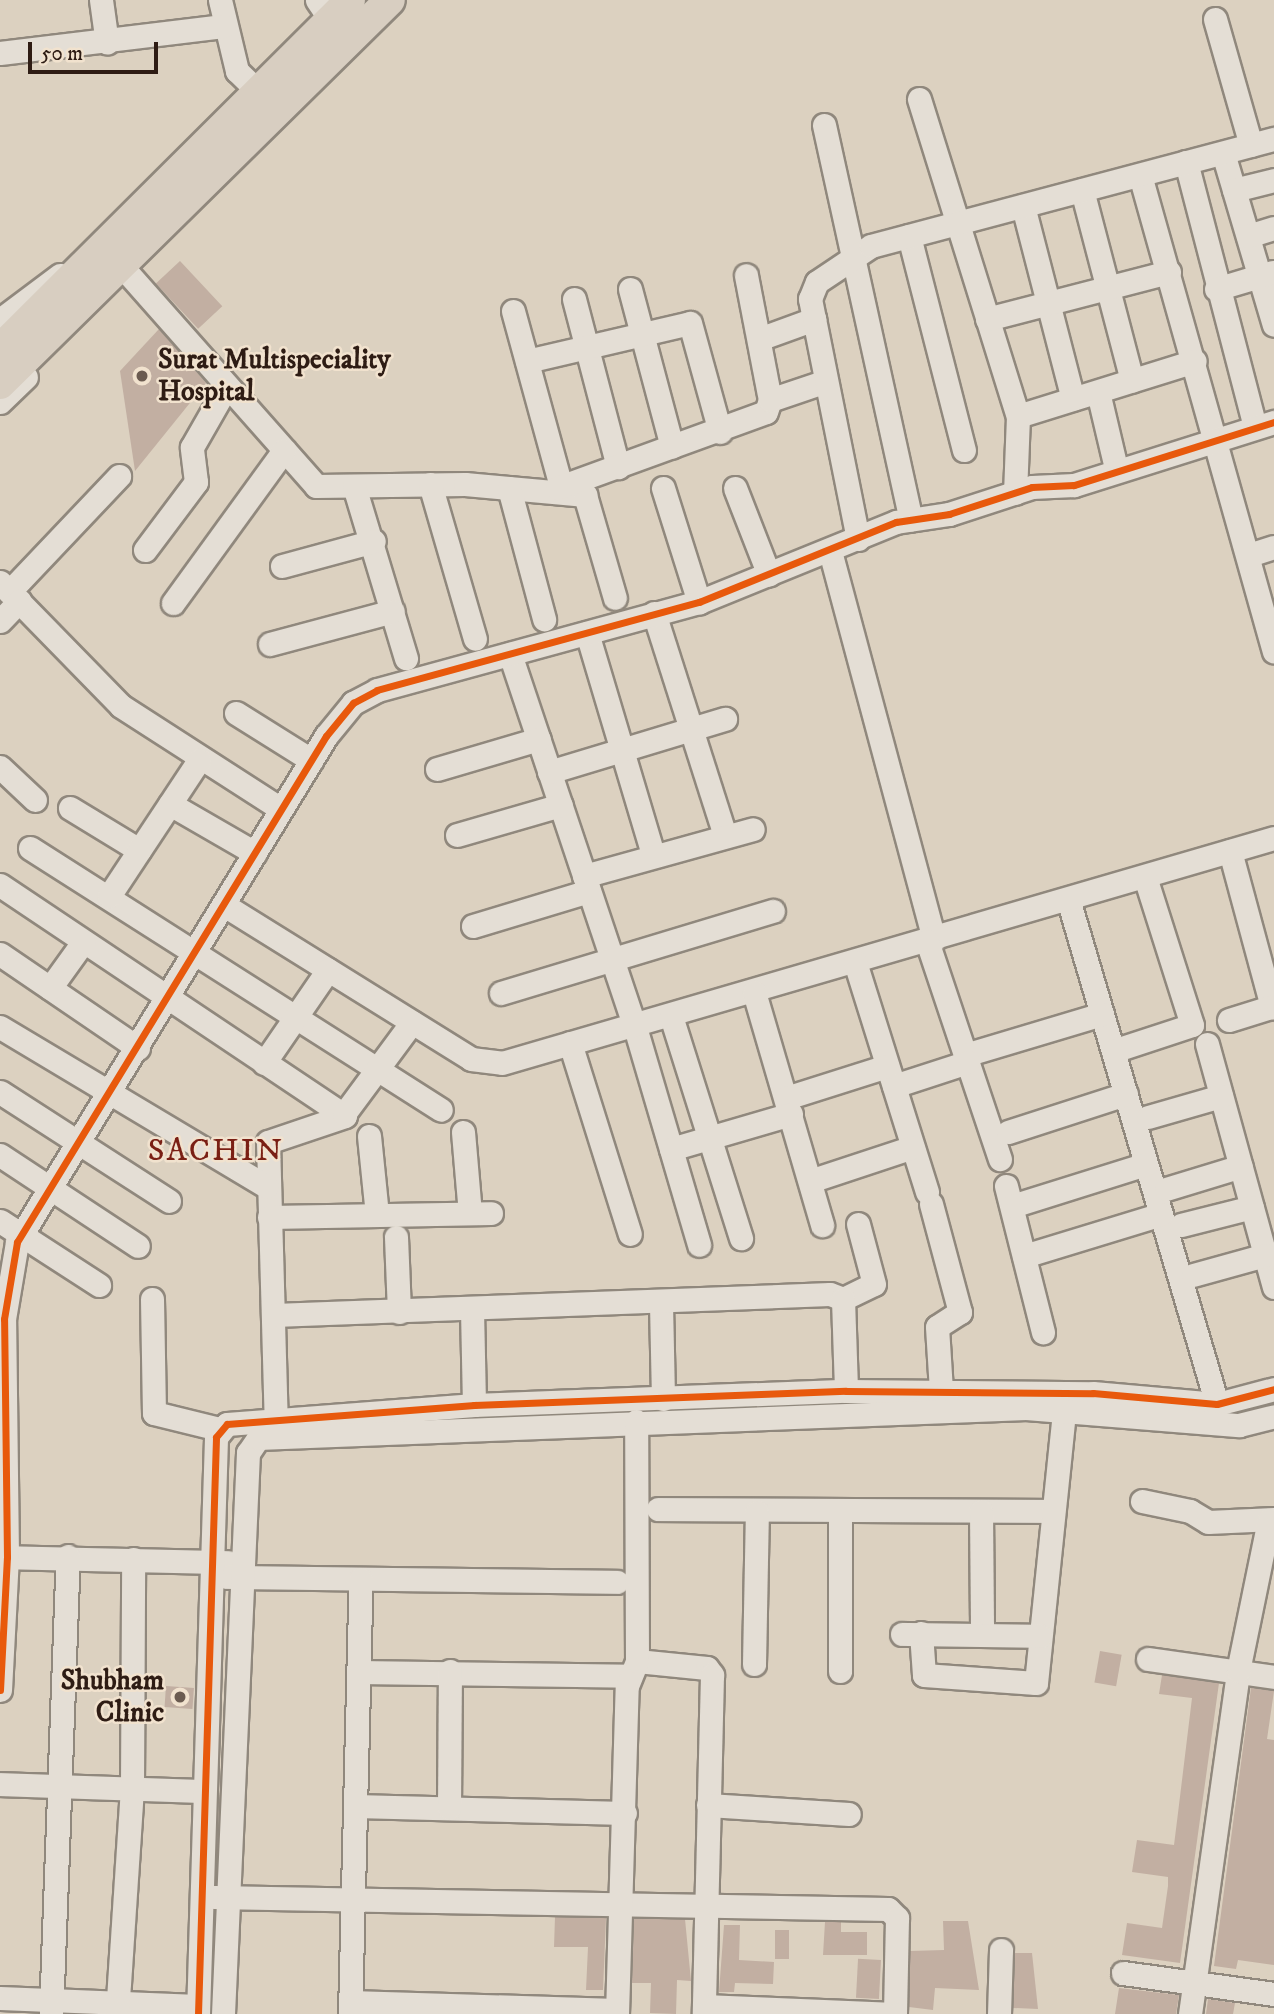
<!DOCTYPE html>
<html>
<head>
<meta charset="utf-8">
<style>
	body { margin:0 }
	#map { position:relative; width:1274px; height:2014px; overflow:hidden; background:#dcd1c0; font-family:"IM FELL DW Pica",serif }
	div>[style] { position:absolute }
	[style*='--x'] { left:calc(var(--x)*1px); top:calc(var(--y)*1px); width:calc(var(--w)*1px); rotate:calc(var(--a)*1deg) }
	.building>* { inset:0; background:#c2afa2; transform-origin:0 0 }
	.roads { filter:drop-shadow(2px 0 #90887d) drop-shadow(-2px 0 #90887d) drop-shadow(0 2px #90887d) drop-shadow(0 -2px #90887d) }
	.minor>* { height:23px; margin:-11.5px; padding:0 11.5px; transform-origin:11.5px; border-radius:11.5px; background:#e4ded5 }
	.major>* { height:30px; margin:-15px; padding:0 15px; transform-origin:15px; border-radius:15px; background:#d8cec1 }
	.cycleway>* { height:7px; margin:-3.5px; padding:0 3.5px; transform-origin:3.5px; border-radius:3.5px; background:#e8590c }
	.dots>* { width:19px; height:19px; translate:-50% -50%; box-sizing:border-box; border:4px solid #f1e2ce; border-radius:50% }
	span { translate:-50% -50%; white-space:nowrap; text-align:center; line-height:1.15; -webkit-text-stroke:5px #f1e2ce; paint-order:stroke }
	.poi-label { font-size:28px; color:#2e1c14; font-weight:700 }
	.left { translate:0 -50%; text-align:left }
	.right { translate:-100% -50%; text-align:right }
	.quarter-label { font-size:32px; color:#7a1f14; letter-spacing:2px }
	.scale { position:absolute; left:28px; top:42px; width:130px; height:32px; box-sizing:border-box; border:4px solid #2e1c14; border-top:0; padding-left:9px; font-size:21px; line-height:24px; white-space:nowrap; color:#2e1c14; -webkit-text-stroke:5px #f1e2ce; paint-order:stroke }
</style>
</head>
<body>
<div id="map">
	<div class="building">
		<i style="left:180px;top:261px;width:62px;height:33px;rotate:47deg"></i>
		<i style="clip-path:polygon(159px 329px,206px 383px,135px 471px,120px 371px)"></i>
		<i style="left:1100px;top:1651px;width:22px;height:32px;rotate:10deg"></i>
		<i style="clip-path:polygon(1162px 1675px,1219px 1683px,1180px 1963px,1122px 1955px,1127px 1923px,1162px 1928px,1168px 1886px,1168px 1877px,1132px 1872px,1137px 1840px,1174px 1845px,1178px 1813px,1192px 1698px,1159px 1694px)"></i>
		<i style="left:166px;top:1686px;width:28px;height:21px;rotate:4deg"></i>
		<i style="clip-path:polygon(1251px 1688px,1274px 1691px,1267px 1739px,1274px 1740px,1274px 1965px,1238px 1960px,1236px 1969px,1214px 1966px)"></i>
		<i style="clip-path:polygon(555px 1917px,606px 1918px,603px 1990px,586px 1990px,588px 1947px,554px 1947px)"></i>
		<i style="clip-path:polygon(634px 1919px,685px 1919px,691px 1981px,677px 1980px,676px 2014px,650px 2013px,651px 1983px,632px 1983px)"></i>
		<i style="clip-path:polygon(943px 1921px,968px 1921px,979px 1990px,935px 1988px,933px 2010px,909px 2007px,910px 1951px,944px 1950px)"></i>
		<i style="clip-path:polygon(825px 1922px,841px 1922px,841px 1932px,867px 1932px,867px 1955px,823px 1955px)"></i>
		<i style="clip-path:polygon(724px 1925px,740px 1925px,739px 1960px,774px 1962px,773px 1984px,735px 1983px,734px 1992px,719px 1992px)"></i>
		<i style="left:775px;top:1930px;width:14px;height:29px"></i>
		<i style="clip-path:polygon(1015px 1953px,1032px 1953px,1038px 2009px,1013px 2008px)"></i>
		<i style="left:881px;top:1960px;width:39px;height:23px;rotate:93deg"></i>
		<i style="clip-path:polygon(1119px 1988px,1179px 1995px,1176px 2014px,1115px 2014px)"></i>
		<i style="clip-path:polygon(1208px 1999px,1235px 2003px,1233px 2014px,1206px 2014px)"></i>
	</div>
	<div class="roads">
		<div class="minor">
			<i style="--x:101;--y:0;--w:43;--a:82.1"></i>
			<i style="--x:220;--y:0;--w:73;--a:76.5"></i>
			<i style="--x:237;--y:71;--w:29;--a:44"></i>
			<i style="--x:317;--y:0;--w:23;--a:56"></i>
			<i style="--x:1215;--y:19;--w:131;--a:74.1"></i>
			<i style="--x:0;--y:53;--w:225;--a:-6.9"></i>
			<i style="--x:919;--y:99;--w:332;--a:72.7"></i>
			<i style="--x:1018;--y:416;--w:77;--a:92.2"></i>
			<i style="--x:824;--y:125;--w:404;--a:77.6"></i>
			<i style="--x:1223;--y:153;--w:179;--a:73.5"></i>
			<i style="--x:1186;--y:162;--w:274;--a:75.4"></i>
			<i style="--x:1140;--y:175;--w:495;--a:74.3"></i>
			<i style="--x:1082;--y:190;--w:197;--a:75.3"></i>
			<i style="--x:1234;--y:190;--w:41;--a:-14"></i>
			<i style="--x:1023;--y:206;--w:199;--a:75.5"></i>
			<i style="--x:909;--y:236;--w:221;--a:75.6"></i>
			<i style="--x:1248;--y:236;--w:27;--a:-17"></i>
			<i style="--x:118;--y:262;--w:299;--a:48.5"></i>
			<i style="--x:316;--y:486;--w:149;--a:-0.8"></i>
			<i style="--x:465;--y:484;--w:121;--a:5.2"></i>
			<i style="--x:585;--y:495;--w:107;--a:73.8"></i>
			<i style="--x:630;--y:289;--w:163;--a:75.1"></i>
			<i style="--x:1216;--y:289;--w:59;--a:-16.6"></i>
			<i style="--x:574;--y:299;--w:174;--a:75.3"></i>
			<i style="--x:513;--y:311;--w:182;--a:74.7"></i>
			<i style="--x:987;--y:319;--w:188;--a:-14.5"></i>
			<i style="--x:0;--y:320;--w:75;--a:-36.9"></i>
			<i style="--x:759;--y:339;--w:59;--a:-20"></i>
			<i style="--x:527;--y:361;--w:167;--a:-13.1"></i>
			<i style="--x:690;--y:323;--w:113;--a:74.6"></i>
			<i style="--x:1098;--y:392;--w:78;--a:76.7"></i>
			<i style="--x:770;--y:400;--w:59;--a:-18.7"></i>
			<i style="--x:0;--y:402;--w:36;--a:-44"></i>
			<i style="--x:1018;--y:416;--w:185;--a:-17.3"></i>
			<i style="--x:430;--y:484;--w:161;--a:73.8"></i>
			<i style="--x:354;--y:486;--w:180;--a:73.2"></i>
			<i style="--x:509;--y:488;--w:136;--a:75"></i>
			<i style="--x:557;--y:488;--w:222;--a:-20"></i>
			<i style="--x:766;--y:412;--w:13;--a:-72"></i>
			<i style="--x:770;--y:400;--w:127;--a:-100.9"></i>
			<i style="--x:663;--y:488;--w:120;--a:72.5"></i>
			<i style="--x:735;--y:488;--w:93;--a:68.7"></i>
			<i style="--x:858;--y:539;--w:245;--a:-101.3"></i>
			<i style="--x:810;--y:299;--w:18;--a:-68"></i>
			<i style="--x:817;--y:282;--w:65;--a:-33.7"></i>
			<i style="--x:871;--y:246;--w:417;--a:-14.9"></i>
			<i style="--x:145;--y:550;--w:85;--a:-53.1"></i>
			<i style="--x:196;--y:482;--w:35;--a:-97"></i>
			<i style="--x:192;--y:447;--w:70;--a:-60.2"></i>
			<i style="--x:830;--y:551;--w:402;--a:75"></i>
			<i style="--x:1249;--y:555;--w:26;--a:-18"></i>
			<i style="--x:282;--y:566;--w:95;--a:-15.2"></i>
			<i style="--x:0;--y:582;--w:173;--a:45.7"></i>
			<i style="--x:121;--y:706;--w:190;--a:32.8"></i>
			<i style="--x:9;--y:592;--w:160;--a:-46.5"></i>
			<i style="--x:173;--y:603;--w:189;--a:-54"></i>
			<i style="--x:654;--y:613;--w:233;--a:72.3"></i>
			<i style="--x:0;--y:621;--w:28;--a:-46"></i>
			<i style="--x:587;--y:633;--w:232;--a:73.4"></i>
			<i style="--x:270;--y:644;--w:127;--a:-15"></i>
			<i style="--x:510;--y:654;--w:393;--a:71.5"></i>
			<i style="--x:635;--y:1027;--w:227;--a:73.6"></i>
			<i style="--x:236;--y:713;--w:89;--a:32.1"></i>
			<i style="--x:0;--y:767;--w:48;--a:43.3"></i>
			<i style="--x:437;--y:769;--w:106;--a:-16.4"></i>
			<i style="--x:549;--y:772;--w:184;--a:-16.8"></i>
			<i style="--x:170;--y:804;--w:98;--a:30"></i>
			<i style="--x:70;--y:808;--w:81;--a:31.3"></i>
			<i style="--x:457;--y:835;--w:108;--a:-16.1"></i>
			<i style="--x:30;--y:848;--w:487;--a:32.5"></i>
			<i style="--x:1230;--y:851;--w:162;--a:74.9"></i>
			<i style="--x:584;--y:876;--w:175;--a:-15.5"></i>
			<i style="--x:0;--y:885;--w:415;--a:33.8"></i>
			<i style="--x:345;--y:1116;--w:81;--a:161.3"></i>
			<i style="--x:268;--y:1142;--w:288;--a:88.4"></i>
			<i style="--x:109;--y:896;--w:163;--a:-56.5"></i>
			<i style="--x:1068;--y:899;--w:527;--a:73.56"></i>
			<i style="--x:224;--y:905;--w:291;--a:31.9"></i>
			<i style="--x:471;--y:1059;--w:31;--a:7"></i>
			<i style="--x:502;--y:1063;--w:804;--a:-16.25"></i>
			<i style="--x:473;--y:926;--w:121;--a:-16.8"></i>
			<i style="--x:927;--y:941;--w:230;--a:71.5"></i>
			<i style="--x:0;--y:954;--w:167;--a:34.3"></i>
			<i style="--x:855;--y:962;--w:241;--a:72.6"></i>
			<i style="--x:50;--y:988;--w:57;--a:-54.3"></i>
			<i style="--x:754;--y:992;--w:243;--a:73.7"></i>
			<i style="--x:501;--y:993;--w:284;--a:-16.8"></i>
			<i style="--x:671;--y:1016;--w:233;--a:72.5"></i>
			<i style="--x:1229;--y:1020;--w:47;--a:-17.3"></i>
			<i style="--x:0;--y:1027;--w:311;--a:30.9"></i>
			<i style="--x:570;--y:1043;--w:200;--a:72.6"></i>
			<i style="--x:1207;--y:1044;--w:252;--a:74.6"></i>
			<i style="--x:1113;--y:1051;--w:83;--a:-18.2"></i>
			<i style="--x:1192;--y:1025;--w:155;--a:-107.6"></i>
			<i style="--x:965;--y:1055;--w:143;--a:-16.7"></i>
			<i style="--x:264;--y:1063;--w:113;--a:-55.5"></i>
			<i style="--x:894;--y:1086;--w:78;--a:-18"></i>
			<i style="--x:0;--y:1092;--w:201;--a:32.8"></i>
			<i style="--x:786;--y:1098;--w:106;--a:-17.6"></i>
			<i style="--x:344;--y:1114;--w:114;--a:-53.5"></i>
			<i style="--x:1148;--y:1117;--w:76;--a:-16"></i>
			<i style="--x:463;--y:1132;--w:81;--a:85.1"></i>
			<i style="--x:1008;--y:1132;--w:124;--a:-17.9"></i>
			<i style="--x:369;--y:1136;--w:79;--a:84.2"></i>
			<i style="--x:671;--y:1149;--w:125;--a:-16.3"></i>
			<i style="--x:0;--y:1155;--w:165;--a:33.4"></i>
			<i style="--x:810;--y:1181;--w:108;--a:-18.3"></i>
			<i style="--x:1006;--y:1186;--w:151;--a:75.8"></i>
			<i style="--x:1166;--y:1189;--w:78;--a:-17"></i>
			<i style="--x:931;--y:1204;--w:112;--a:75"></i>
			<i style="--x:960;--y:1312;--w:27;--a:147"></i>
			<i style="--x:937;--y:1327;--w:64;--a:86.4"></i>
			<i style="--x:1012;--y:1206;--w:140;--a:-17.4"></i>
			<i style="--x:269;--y:1217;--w:222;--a:-1"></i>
			<i style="--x:0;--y:1221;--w:118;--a:32.9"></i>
			<i style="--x:1181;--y:1225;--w:73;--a:-14.2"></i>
			<i style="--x:396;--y:1237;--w:75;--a:87.7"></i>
			<i style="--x:1024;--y:1256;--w:143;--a:-17"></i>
			<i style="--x:1193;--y:1275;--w:75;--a:-15.5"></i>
			<i style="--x:152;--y:1299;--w:114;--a:89"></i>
			<i style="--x:154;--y:1413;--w:67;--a:13.8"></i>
			<i style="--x:843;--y:1299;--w:34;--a:-26"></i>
			<i style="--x:874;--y:1284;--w:62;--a:-104.9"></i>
			<i style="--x:661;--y:1303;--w:96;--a:88.8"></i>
			<i style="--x:472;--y:1309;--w:96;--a:88.8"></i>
			<i style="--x:274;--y:1315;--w:556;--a:-2.16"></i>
			<i style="--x:830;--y:1294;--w:14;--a:21"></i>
			<i style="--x:843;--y:1299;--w:92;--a:88.1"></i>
			<i style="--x:1142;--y:1501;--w:49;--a:11.8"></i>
			<i style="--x:1190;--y:1511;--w:21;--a:31"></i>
			<i style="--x:1208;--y:1522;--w:66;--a:-2.6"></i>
			<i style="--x:658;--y:1509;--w:392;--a:0.3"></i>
			<i style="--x:981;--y:1511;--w:124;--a:89.5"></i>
			<i style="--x:0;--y:1557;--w:228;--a:1.3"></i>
			<i style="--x:227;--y:1577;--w:390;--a:0.7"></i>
			<i style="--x:921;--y:1633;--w:42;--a:85.9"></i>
			<i style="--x:924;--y:1675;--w:112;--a:4.1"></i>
			<i style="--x:1036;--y:1683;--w:274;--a:-84.1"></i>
			<i style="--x:902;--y:1634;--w:138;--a:0.8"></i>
			<i style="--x:1148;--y:1659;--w:127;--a:8.1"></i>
			<i style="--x:637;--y:1661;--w:70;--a:5.7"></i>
			<i style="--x:707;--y:1668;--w:9;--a:54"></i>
			<i style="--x:712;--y:1675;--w:339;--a:91.4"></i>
			<i style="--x:754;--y:1664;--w:152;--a:-88.9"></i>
			<i style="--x:840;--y:1671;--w:161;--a:-90"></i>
			<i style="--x:358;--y:1672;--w:272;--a:0.8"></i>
			<i style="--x:0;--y:1690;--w:133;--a:-87"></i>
			<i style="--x:7;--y:1557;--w:238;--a:-90.7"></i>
			<i style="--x:4;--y:1319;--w:78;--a:-80.4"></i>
			<i style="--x:17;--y:1242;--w:593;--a:-58.59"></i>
			<i style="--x:326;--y:736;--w:43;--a:-50.7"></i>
			<i style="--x:353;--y:703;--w:27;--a:-28"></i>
			<i style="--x:377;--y:690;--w:334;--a:-15.3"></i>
			<i style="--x:699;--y:602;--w:213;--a:-22.1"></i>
			<i style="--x:896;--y:522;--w:54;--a:-8.6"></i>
			<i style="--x:949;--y:514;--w:87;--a:-18"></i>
			<i style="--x:1032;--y:487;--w:42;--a:-2.7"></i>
			<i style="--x:1074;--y:485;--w:210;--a:-17.5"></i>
			<i style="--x:0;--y:1784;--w:204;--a:2"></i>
			<i style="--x:708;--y:1805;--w:141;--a:3.7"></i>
			<i style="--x:355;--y:1806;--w:270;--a:1.5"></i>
			<i style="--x:449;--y:1808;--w:137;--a:-89.6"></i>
			<i style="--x:214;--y:1897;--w:674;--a:1.02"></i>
			<i style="--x:888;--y:1909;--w:13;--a:45"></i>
			<i style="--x:897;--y:1918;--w:96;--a:91.2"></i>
			<i style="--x:1123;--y:1973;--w:152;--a:7.9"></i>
			<i style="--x:0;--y:1998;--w:198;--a:2.3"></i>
			<i style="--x:350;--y:2002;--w:267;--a:1.7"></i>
			<i style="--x:704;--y:2006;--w:191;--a:2.4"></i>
			<i style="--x:51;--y:2014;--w:458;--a:-87.9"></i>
			<i style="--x:117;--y:2014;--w:227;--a:-86.2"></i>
			<i style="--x:132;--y:1787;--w:228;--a:-89.7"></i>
			<i style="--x:198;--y:2014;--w:577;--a:-88.21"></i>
			<i style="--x:216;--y:1437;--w:17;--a:-50"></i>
			<i style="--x:227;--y:1424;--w:248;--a:-4.4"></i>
			<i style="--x:474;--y:1405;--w:372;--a:-2.2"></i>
			<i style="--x:846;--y:1391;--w:247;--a:0.5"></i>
			<i style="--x:1093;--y:1393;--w:124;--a:5.1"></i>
			<i style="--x:1217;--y:1404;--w:59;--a:-14.7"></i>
			<i style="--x:223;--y:2014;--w:562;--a:-87.45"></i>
			<i style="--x:248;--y:1453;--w:18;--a:-56"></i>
			<i style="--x:258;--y:1438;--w:769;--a:-2.24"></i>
			<i style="--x:1026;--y:1408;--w:214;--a:4.6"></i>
			<i style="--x:1239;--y:1425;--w:36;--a:-14"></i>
			<i style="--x:350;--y:2014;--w:435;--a:-88.6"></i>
			<i style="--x:617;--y:2014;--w:328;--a:-88.3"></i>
			<i style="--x:627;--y:1686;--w:27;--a:-68"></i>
			<i style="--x:637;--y:1661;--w:240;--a:-90.2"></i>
			<i style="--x:999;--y:2014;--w:64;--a:-88.2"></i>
			<i style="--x:1190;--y:2014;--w:346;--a:-82"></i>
			<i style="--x:1238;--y:1671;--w:154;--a:-78.4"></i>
		</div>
		<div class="major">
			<i style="--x:0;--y:349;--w:494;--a:-44.9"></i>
			<i style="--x:0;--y:384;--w:547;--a:-44.56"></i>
		</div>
	</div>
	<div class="cycleway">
		<i style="--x:0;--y:1690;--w:133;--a:-87"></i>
		<i style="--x:7;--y:1557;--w:238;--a:-90.7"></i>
		<i style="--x:4;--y:1319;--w:78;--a:-80.4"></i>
		<i style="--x:17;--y:1242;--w:593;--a:-58.59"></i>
		<i style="--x:326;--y:736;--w:43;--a:-50.7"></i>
		<i style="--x:353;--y:703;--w:27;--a:-28"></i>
		<i style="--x:377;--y:690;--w:334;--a:-15.3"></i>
		<i style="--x:699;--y:602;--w:213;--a:-22.1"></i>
		<i style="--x:896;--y:522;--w:54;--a:-8.6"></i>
		<i style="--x:949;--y:514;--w:87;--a:-18"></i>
		<i style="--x:1032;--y:487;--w:42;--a:-2.7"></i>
		<i style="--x:1074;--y:485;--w:210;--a:-17.5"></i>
		<i style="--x:198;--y:2014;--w:577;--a:-88.21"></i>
		<i style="--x:216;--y:1437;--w:17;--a:-50"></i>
		<i style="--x:227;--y:1424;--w:248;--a:-4.4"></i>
		<i style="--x:474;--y:1405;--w:372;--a:-2.2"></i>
		<i style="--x:846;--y:1391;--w:247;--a:0.5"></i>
		<i style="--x:1093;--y:1393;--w:124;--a:5.1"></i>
		<i style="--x:1217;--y:1404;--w:59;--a:-14.7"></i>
	</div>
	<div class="dots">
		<i style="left:142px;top:376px;background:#6b5b50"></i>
		<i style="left:180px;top:1697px;background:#6b5b50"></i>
	</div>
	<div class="poi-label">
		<span class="left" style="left:158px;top:376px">Surat Multispeciality<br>Hospital</span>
		<span class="right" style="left:164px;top:1697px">Shubham<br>Clinic</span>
	</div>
	<div class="quarter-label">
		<span style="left:216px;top:1151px">SACHIN</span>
	</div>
	<div class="scale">50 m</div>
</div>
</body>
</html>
